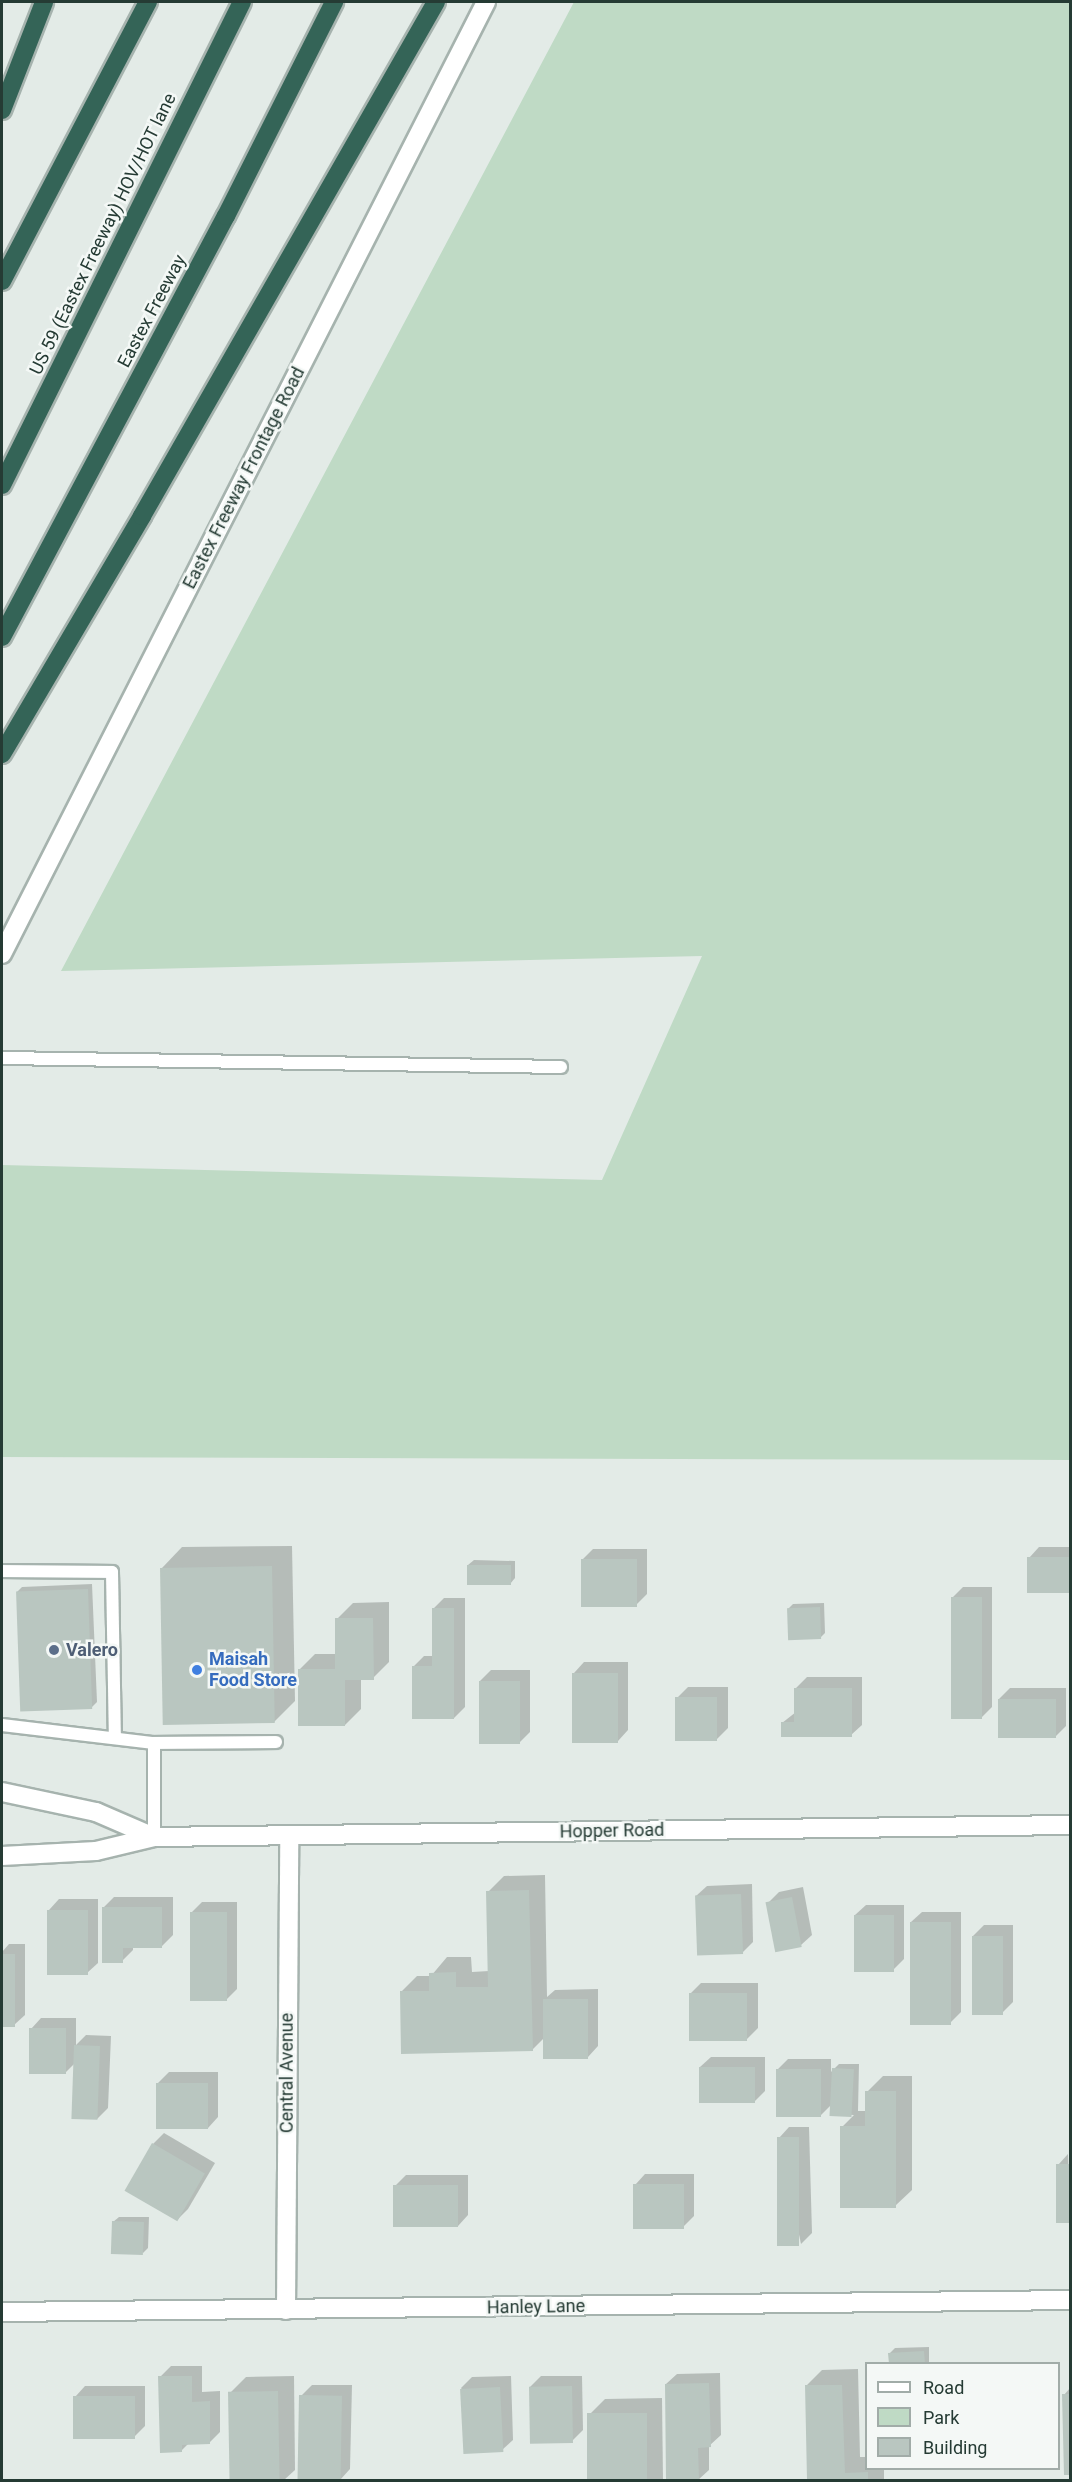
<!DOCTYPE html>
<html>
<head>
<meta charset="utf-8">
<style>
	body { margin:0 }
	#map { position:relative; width:1072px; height:2482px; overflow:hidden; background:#e3ebe7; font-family:Roboto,sans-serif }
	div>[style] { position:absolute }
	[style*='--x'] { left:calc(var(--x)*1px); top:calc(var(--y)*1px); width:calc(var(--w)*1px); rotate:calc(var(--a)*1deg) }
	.green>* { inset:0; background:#bfdac5 }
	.shadow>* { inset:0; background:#0003 }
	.building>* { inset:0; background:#b9c6c0; transform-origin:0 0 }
	.roads { filter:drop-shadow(2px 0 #a6b3ae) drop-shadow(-2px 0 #a6b3ae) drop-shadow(0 2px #a6b3ae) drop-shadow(0 -2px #a6b3ae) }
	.lane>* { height:12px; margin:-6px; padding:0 6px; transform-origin:6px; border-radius:6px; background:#fff }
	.street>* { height:18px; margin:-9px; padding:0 9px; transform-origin:9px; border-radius:9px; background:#fff }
	.secondary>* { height:18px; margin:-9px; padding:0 9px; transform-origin:9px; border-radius:9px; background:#fff }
	.highway>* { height:18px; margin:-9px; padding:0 9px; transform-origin:9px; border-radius:9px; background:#346457 }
	.dots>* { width:16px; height:16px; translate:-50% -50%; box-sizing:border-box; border:3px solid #f4f8f6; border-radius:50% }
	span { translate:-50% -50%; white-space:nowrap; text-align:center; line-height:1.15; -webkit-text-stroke:5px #f4f8f6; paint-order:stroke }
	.street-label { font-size:18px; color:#253b34 }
	.service-label { font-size:18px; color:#4e5e75; font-weight:700 }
	.left { translate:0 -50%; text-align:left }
	.shop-label { font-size:18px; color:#366cbe; font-weight:700 }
	.frame { position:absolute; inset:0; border:3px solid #253b34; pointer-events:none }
	.legend { position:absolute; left:865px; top:2362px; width:195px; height:108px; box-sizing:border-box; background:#f4f8f6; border:2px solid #a1aca8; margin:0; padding:8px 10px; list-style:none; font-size:18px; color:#253b34 }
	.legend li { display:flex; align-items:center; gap:12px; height:30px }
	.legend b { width:30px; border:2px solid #a1aca8 }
</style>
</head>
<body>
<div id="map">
	<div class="green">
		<i style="clip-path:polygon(574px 2px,1070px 2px,1070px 1460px,2px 1457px,2px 1165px,602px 1180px,702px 956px,61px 971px)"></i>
	</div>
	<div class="shadow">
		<i style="clip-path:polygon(292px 1546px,295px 1701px,274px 1722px,162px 1568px,182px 1547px)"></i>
		<i style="clip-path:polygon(1039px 1547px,1070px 1547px,1070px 1591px,1029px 1591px,1029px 1558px)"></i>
		<i style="clip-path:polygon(593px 1549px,647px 1549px,647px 1594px,636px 1605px,582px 1560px)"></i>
		<i style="clip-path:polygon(474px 1560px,515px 1561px,515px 1578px,510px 1584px,468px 1565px)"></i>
		<i style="clip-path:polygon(92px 1584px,97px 1702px,92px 1707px,17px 1592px,22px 1587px)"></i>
		<i style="clip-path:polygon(963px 1587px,992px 1587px,992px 1707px,981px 1718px,952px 1598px)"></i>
		<i style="clip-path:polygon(444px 1598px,465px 1598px,465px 1707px,454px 1718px,413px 1667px,424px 1656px,433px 1656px,433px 1609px)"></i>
		<i style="clip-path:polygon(389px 1602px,389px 1662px,373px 1678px,361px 1678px,361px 1709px,345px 1725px,299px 1670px,315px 1654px,337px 1654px,337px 1619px,353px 1603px)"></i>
		<i style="clip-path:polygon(824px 1603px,825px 1633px,820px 1638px,788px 1609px,793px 1604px)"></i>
		<i style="clip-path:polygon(584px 1662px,628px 1662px,628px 1730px,618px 1741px,574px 1673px)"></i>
		<i style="clip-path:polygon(491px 1670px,530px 1670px,530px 1732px,519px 1743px,480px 1681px)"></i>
		<i style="clip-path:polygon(807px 1677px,862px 1677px,862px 1725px,851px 1735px,782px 1723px,796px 1712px,796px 1688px)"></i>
		<i style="clip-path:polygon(688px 1687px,728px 1687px,728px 1728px,717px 1739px,677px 1698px)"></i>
		<i style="clip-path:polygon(1010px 1688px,1066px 1688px,1066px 1726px,1056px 1736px,999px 1699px)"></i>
		<i style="clip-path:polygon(545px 1875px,547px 1997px,555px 1990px,598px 1989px,598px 2046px,588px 2057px,545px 2037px,532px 2050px,401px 1992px,417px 1976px,431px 1976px,447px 1957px,471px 1957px,472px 1972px,489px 1971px,488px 1892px,504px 1876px)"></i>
		<i style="clip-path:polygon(752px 1884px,753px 1942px,742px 1953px,696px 1896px,707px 1886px)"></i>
		<i style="clip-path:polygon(803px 1887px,812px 1935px,801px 1945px,768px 1903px,779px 1892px)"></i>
		<i style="clip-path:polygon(114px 1897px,173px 1897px,173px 1935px,162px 1946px,133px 1946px,133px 1950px,122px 1961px,103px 1908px)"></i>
		<i style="clip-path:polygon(59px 1899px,98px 1899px,98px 1963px,87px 1973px,49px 1910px)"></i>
		<i style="clip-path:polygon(202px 1902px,237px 1902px,237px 1989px,227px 1999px,191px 1913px)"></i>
		<i style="clip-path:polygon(866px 1905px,904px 1905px,904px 1959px,893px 1970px,855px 1915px)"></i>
		<i style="clip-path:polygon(922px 1912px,961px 1912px,961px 2012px,950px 2023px,911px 1922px)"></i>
		<i style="clip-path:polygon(984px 1925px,1013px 1925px,1013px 2002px,1002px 2013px,973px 1936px)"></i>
		<i style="clip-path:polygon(9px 1944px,25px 1944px,25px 2015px,14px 2025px,2px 2025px,2px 1952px)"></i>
		<i style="clip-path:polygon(701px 1983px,758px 1983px,758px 2028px,747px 2039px,690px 1994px)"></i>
		<i style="clip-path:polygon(41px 2018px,76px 2018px,76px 2045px,86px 2035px,111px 2036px,108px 2108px,97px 2119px,75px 2063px,65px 2073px,31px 2029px)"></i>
		<i style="clip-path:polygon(711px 2057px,765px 2057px,765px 2091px,754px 2102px,700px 2067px)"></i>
		<i style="clip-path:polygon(788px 2059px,831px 2059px,831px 2072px,839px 2064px,859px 2064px,858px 2111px,867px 2111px,867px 2092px,883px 2076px,912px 2076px,912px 2190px,895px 2206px,842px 2127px,854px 2115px,833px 2114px,833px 2103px,820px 2116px,777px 2070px)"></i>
		<i style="clip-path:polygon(169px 2072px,218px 2072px,218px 2117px,208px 2128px,158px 2083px)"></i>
		<i style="clip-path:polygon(789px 2127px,809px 2127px,812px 2233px,801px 2244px,779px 2138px)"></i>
		<i style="clip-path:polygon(164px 2133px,215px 2163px,188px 2209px,177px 2220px,153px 2144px)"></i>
		<i style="clip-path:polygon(1068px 2154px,1070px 2222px,1058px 2222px,1058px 2165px)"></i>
		<i style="clip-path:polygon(645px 2174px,694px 2174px,694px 2216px,683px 2227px,635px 2185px)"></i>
		<i style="clip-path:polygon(406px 2175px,468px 2175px,468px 2215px,458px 2226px,395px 2186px)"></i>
		<i style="clip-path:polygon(119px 2217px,149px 2217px,148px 2248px,143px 2253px,113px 2222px)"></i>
		<i style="clip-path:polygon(929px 2347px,929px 2364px,890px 2364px,890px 2353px,895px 2348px)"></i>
		<i style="clip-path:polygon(171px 2366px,202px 2366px,202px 2392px,220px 2391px,220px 2432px,209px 2443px,189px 2443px,181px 2451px,160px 2377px)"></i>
		<i style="clip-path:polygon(858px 2369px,860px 2457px,866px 2457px,866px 2468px,884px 2468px,884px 2480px,809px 2480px,806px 2386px,822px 2370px)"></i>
		<i style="clip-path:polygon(720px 2373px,721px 2435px,709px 2446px,709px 2470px,698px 2480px,668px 2480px,666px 2384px,677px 2374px)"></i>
		<i style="clip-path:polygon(294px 2376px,295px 2470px,284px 2480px,231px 2480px,230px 2393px,246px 2377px)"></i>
		<i style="clip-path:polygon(511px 2376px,513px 2440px,502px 2450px,461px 2388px,472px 2377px)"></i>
		<i style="clip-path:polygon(541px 2376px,582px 2376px,583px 2430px,572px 2441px,530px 2387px)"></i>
		<i style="clip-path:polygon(312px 2385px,352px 2385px,350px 2469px,340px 2480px,300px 2480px,301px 2396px)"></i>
		<i style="clip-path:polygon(85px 2386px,145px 2386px,145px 2426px,134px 2437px,75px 2397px)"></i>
		<i style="clip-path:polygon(1070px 2388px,1070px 2474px,1066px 2474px,1064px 2395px)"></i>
		<i style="clip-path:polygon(662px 2398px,663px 2480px,589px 2480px,589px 2415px,605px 2399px)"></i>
	</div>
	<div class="building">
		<i style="left:1027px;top:1557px;width:43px;height:36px"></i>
		<i style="left:581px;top:1559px;width:56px;height:48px"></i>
		<i style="left:467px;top:1565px;width:44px;height:20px"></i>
		<i style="left:272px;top:1566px;width:157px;height:112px;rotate:89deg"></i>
		<i style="left:88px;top:1589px;width:120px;height:72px;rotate:88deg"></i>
		<i style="left:951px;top:1597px;width:31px;height:122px"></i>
		<i style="left:820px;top:1607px;width:32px;height:33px;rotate:88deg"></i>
		<i style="clip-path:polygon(432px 1608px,454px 1608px,454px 1719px,412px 1719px,412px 1666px,432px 1666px)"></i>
		<i style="clip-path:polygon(335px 1618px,373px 1618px,374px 1680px,345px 1680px,345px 1726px,298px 1726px,298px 1669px,335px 1669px)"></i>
		<i style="left:572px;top:1673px;width:46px;height:70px"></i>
		<i style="left:479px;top:1681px;width:41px;height:63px"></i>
		<i style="clip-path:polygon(794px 1688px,852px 1688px,852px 1737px,781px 1737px,781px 1722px,794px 1722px)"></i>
		<i style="left:675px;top:1697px;width:42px;height:44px"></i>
		<i style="left:998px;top:1699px;width:58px;height:39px"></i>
		<i style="clip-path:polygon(529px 1890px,533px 2051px,401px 2054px,400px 1991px,429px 1991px,429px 1973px,456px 1972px,456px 1987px,488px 1987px,486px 1891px)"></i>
		<i style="left:741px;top:1894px;width:60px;height:46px;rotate:88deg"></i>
		<i style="left:792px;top:1897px;width:51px;height:27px;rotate:79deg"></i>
		<i style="clip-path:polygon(102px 1907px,162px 1907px,162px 1948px,123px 1948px,123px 1963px,102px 1963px)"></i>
		<i style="left:47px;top:1910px;width:41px;height:65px"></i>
		<i style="left:190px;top:1912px;width:37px;height:89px"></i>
		<i style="left:854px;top:1915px;width:40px;height:57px"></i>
		<i style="left:910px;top:1922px;width:41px;height:103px"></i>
		<i style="left:972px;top:1936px;width:31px;height:79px"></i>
		<i style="left:2px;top:1954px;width:13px;height:73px"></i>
		<i style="left:689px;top:1993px;width:58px;height:48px"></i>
		<i style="left:588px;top:1999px;width:60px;height:45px;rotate:90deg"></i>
		<i style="left:29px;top:2028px;width:37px;height:46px"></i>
		<i style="left:74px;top:2045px;width:26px;height:74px;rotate:2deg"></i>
		<i style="left:699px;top:2067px;width:56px;height:36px"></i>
		<i style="left:832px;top:2068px;width:22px;height:48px;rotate:3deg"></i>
		<i style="left:776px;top:2069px;width:45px;height:48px"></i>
		<i style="left:156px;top:2083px;width:52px;height:46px"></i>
		<i style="clip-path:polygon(865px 2091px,896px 2091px,896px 2208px,840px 2208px,840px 2126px,865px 2126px)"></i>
		<i style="left:777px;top:2137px;width:22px;height:109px"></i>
		<i style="left:152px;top:2143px;width:61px;height:55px;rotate:30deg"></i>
		<i style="left:1056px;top:2164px;width:14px;height:59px"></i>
		<i style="left:633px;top:2184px;width:51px;height:45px"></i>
		<i style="left:393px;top:2185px;width:65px;height:42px"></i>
		<i style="left:112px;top:2221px;width:32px;height:33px;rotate:2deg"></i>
		<i style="clip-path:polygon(924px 2351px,925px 2364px,889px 2364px,888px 2353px)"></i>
		<i style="clip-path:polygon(158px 2376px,192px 2376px,192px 2402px,210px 2401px,210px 2444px,182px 2445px,182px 2452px,160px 2453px)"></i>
		<i style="clip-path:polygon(709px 2383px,711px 2447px,698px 2448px,699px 2480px,666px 2480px,665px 2384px)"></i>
		<i style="clip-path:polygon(805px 2385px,842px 2385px,845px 2473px,868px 2472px,868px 2480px,807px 2480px)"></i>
		<i style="left:572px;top:2386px;width:57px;height:43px;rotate:89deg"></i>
		<i style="left:500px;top:2387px;width:65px;height:40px;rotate:87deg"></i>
		<i style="left:278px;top:2391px;width:89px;height:50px;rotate:89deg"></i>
		<i style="clip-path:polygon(1062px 2394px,1070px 2394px,1070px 2475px,1064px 2475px)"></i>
		<i style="left:299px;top:2395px;width:43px;height:85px;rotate:1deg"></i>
		<i style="left:135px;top:2396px;width:43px;height:62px;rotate:90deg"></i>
		<i style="left:647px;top:2413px;width:67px;height:60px;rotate:90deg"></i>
	</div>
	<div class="roads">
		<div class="lane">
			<i style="--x:2;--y:1058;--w:559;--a:0.92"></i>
			<i style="--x:2;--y:1571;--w:110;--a:0.5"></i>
			<i style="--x:112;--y:1572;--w:166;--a:89"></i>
			<i style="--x:2;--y:1725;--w:153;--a:6.8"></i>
			<i style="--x:154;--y:1743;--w:94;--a:90"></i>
			<i style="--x:154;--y:1743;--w:122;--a:-0.5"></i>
		</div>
		<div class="street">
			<i style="--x:286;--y:2310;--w:474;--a:-89.6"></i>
			<i style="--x:2;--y:2312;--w:1068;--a:-0.64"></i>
		</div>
		<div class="secondary">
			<i style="--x:2;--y:954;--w:1068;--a:-63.05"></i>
			<i style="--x:2;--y:1792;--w:96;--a:12"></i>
			<i style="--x:96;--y:1812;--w:63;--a:23.3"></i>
			<i style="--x:2;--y:1856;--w:94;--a:-3"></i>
			<i style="--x:96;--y:1851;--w:60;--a:-13.6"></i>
			<i style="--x:154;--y:1837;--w:916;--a:-0.75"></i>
		</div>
		<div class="highway">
			<i style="--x:2;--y:110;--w:116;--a:-68.7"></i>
			<i style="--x:2;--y:281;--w:315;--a:-62.4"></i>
			<i style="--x:2;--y:485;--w:539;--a:-63.58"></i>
			<i style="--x:2;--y:637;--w:477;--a:-62"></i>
			<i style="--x:226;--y:216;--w:240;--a:-63.2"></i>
			<i style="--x:2;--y:754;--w:276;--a:-59.5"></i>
			<i style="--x:142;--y:516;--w:592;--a:-60.23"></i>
		</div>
	</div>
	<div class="dots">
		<i style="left:54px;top:1650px;background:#5c6f8a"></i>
		<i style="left:197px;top:1670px;background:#3f7fe0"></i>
	</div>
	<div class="street-label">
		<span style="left:103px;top:234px;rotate:-64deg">US 59 (Eastex Freeway) HOV/HOT lane</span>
		<span style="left:152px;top:311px;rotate:-62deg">Eastex Freeway</span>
		<span style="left:244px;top:478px;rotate:-63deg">Eastex Freeway Frontage Road</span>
		<span style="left:612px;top:1831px;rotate:-1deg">Hopper Road</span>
		<span style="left:287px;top:2073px;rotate:-90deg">Central Avenue</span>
		<span style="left:536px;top:2307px;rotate:-1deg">Hanley Lane</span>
	</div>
	<div class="service-label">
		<span class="left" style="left:66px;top:1650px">Valero</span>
	</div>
	<div class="shop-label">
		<span class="left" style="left:209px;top:1670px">Maisah<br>Food Store</span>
	</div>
	<div class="frame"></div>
	<ul class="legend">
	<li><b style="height:8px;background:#fff"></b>Road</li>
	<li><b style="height:16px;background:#bfdac5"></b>Park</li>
	<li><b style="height:16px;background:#b9c6c0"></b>Building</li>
	</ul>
</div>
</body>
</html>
